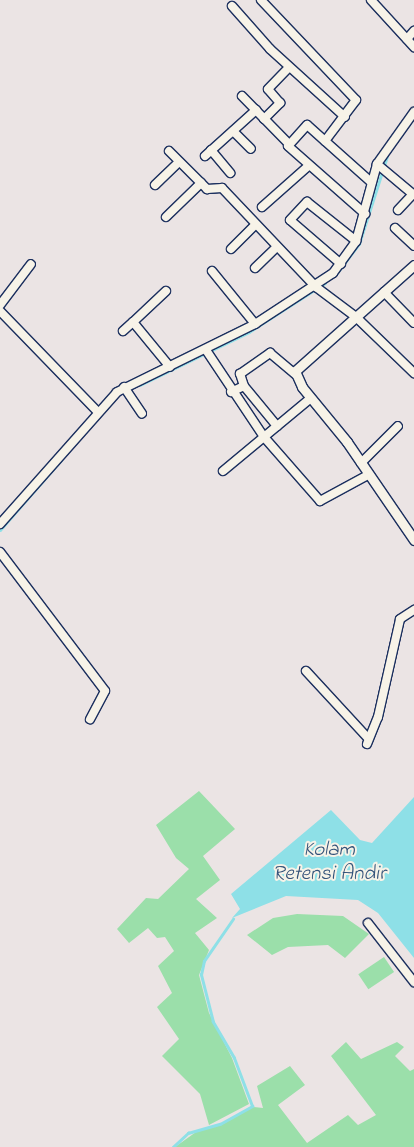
<!DOCTYPE html>
<html>
<head>
<meta charset="utf-8">
<style>
	body { margin:0 }
	#map { position:relative; width:414px; height:1147px; overflow:hidden; background:#ebe4e4; font-family:"Indie Flower",sans-serif }
	div>[style] { position:absolute }
	[style*='--x'] { left:calc(var(--x)*1px); top:calc(var(--y)*1px); width:calc(var(--w)*1px); rotate:calc(var(--a)*1deg) }
	.green>* { inset:0; background:#9bdfaa; transform-origin:0 0 }
	.water>* { inset:0; background:#8ee0e7 }
	.stream>* { height:2.5px; margin:-1.25px; padding:0 1.25px; transform-origin:1.25px; border-radius:1.25px; background:#8ee0e7 }
	.roads { filter:drop-shadow(1px 0 #1b2f5e) drop-shadow(-1px 0 #1b2f5e) drop-shadow(0 1px #1b2f5e) drop-shadow(0 -1px #1b2f5e) }
	.minor>* { height:8px; margin:-4px; padding:0 4px; transform-origin:4px; border-radius:4px; background:#f7f3e8 }
	.tertiary>* { height:9px; margin:-4.5px; padding:0 4.5px; transform-origin:4.5px; border-radius:4.5px; background:#f7f3e8 }
	span { translate:-50% -50%; white-space:nowrap; text-align:center; line-height:1.15; -webkit-text-stroke:4px #f7f3e8; paint-order:stroke }
	.water-label { font-size:21px; color:#325279; font-style:italic }
</style>
</head>
<body>
<div id="map">
	<div class="green">
		<i style="clip-path:polygon(199px 791px,235px 829px,203px 856px,220px 880px,196px 899px,217px 918px,195px 933px,209px 950px,199px 975px,209px 1013px,232px 1058px,249px 1104px,209px 1125px,200px 1094px,162px 1056px,179px 1039px,157px 1007px,172px 993px,158px 966px,174px 951px,165px 937px,157px 938px,148px 928px,129px 943px,117px 929px,146px 898px,158px 899px,189px 869px,176px 858px,156px 825px)"></i>
		<i style="clip-path:polygon(297px 914px,343px 916px,369px 934px,345px 958px,328px 945px,288px 947px,272px 955px,247px 935px,273px 918px)"></i>
		<i style="left:384px;top:957px;width:18px;height:31px;rotate:56deg"></i>
		<i style="clip-path:polygon(346px 1042px,361px 1059px,397px 1042px,404px 1047px,395px 1056px,410px 1071px,414px 1069px,414px 1147px,175px 1147px,196px 1132px,221px 1125px,253px 1107px,263px 1108px,257px 1086px,290px 1066px,305px 1085px,278px 1105px,307px 1143px,348px 1115px,358px 1125px,376px 1115px,331px 1056px)"></i>
	</div>
	<div class="water">
		<i style="clip-path:polygon(414px 797px,414px 958px,378px 913px,358px 900px,286px 896px,232px 918px,240px 909px,231px 894px,331px 810px,360px 840px,372px 843px)"></i>
	</div>
	<div class="stream">
		<i style="--x:337;--y:273;--w:36;--a:-53"></i>
		<i style="--x:359;--y:244;--w:92;--a:-72.3"></i>
		<i style="--x:140;--y:385;--w:121;--a:-25.9"></i>
		<i style="--x:249;--y:332;--w:90;--a:-32.8"></i>
		<i style="--x:0;--y:530;--w:93;--a:-48.9"></i>
		<i style="--x:173;--y:1147;--w:21;--a:-43"></i>
		<i style="--x:188;--y:1133;--w:33;--a:-16"></i>
		<i style="--x:220;--y:1124;--w:37;--a:-29"></i>
		<i style="--x:252;--y:1106;--w:51;--a:-110.6"></i>
		<i style="--x:234;--y:1058;--w:42;--a:-120.3"></i>
		<i style="--x:213;--y:1022;--w:49;--a:-104.3"></i>
		<i style="--x:201;--y:975;--w:14;--a:-78"></i>
		<i style="--x:204;--y:961;--w:51;--a:-55.4"></i>
	</div>
	<div class="roads">
		<div class="minor">
			<i style="--x:261;--y:0;--w:138;--a:46.5"></i>
			<i style="--x:356;--y:100;--w:51;--a:127.1"></i>
			<i style="--x:325;--y:141;--w:62;--a:41.7"></i>
			<i style="--x:371;--y:0;--w:64;--a:47.5"></i>
			<i style="--x:232;--y:6;--w:57;--a:48.5"></i>
			<i style="--x:270;--y:49;--w:101;--a:42.2"></i>
			<i style="--x:407;--y:39;--w:11;--a:-49"></i>
			<i style="--x:242;--y:96;--w:64;--a:45.6"></i>
			<i style="--x:264;--y:119;--w:23;--a:-45"></i>
			<i style="--x:280;--y:103;--w:18;--a:-131"></i>
			<i style="--x:268;--y:89;--w:30;--a:-46"></i>
			<i style="--x:233;--y:131;--w:25;--a:45"></i>
			<i style="--x:325;--y:141;--w:24;--a:-138"></i>
			<i style="--x:307;--y:125;--w:28;--a:132"></i>
			<i style="--x:288;--y:146;--w:103;--a:41.4"></i>
			<i style="--x:211;--y:150;--w:30;--a:50"></i>
			<i style="--x:169;--y:151;--w:54;--a:45"></i>
			<i style="--x:207;--y:189;--w:15;--a:-4"></i>
			<i style="--x:222;--y:188;--w:137;--a:46.5"></i>
			<i style="--x:316;--y:287;--w:50;--a:36.9"></i>
			<i style="--x:356;--y:317;--w:81;--a:44"></i>
			<i style="--x:205;--y:156;--w:69;--a:-42"></i>
			<i style="--x:377;--y:164;--w:48;--a:40"></i>
			<i style="--x:155;--y:185;--w:33;--a:-44"></i>
			<i style="--x:262;--y:207;--w:60;--a:-41.6"></i>
			<i style="--x:398;--y:210;--w:22;--a:-47"></i>
			<i style="--x:166;--y:217;--w:49;--a:-44.2"></i>
			<i style="--x:395;--y:228;--w:26;--a:43"></i>
			<i style="--x:231;--y:249;--w:34;--a:-45"></i>
			<i style="--x:341;--y:264;--w:67;--a:-139.2"></i>
			<i style="--x:290;--y:220;--w:25;--a:-47"></i>
			<i style="--x:307;--y:202;--w:63;--a:38.5"></i>
			<i style="--x:255;--y:268;--w:30;--a:-44"></i>
			<i style="--x:212;--y:271;--w:68;--a:50.9"></i>
			<i style="--x:166;--y:291;--w:45;--a:136.8"></i>
			<i style="--x:133;--y:322;--w:58;--a:50.6"></i>
			<i style="--x:384;--y:292;--w:43;--a:45.9"></i>
			<i style="--x:0;--y:305;--w:51;--a:-52.9"></i>
			<i style="--x:0;--y:311;--w:141;--a:45.9"></i>
			<i style="--x:123;--y:331;--w:13;--a:-42"></i>
			<i style="--x:206;--y:350;--w:105;--a:56.3"></i>
			<i style="--x:264;--y:437;--w:85;--a:48.8"></i>
			<i style="--x:320;--y:501;--w:55;--a:-28.4"></i>
			<i style="--x:244;--y:386;--w:52;--a:50.5"></i>
			<i style="--x:124;--y:387;--w:32;--a:56"></i>
			<i style="--x:231;--y:392;--w:14;--a:-25"></i>
			<i style="--x:244;--y:386;--w:13;--a:-108"></i>
			<i style="--x:240;--y:374;--w:37;--a:-35"></i>
			<i style="--x:270;--y:353;--w:33;--a:40"></i>
			<i style="--x:361;--y:463;--w:52;--a:-45"></i>
			<i style="--x:223;--y:471;--w:114;--a:-39.7"></i>
			<i style="--x:0;--y:524;--w:176;--a:-48.4"></i>
			<i style="--x:117;--y:392;--w:154;--a:-26.2"></i>
			<i style="--x:255;--y:324;--w:93;--a:-33.2"></i>
			<i style="--x:333;--y:273;--w:39;--a:-54"></i>
			<i style="--x:356;--y:241;--w:80;--a:-74.7"></i>
			<i style="--x:377;--y:164;--w:64;--a:-54.6"></i>
			<i style="--x:0;--y:552;--w:174;--a:52.9"></i>
			<i style="--x:105;--y:691;--w:32;--a:118"></i>
			<i style="--x:306;--y:671;--w:90;--a:47.3"></i>
			<i style="--x:367;--y:744;--w:29;--a:-68"></i>
			<i style="--x:378;--y:717;--w:100;--a:-77.3"></i>
			<i style="--x:400;--y:619;--w:17;--a:-33"></i>
			<i style="--x:368;--y:923;--w:75;--a:52.1"></i>
		</div>
		<div class="tertiary">
			<i style="--x:414;--y:265;--w:159;--a:138.3"></i>
			<i style="--x:295;--y:371;--w:17;--a:66"></i>
			<i style="--x:302;--y:387;--w:71;--a:50.7"></i>
			<i style="--x:347;--y:442;--w:119;--a:55.6"></i>
		</div>
	</div>
	<div class="water-label">
		<span style="left:329px;top:862px">Kolam<br>Retensi Andir</span>
	</div>
</div>
</body>
</html>
